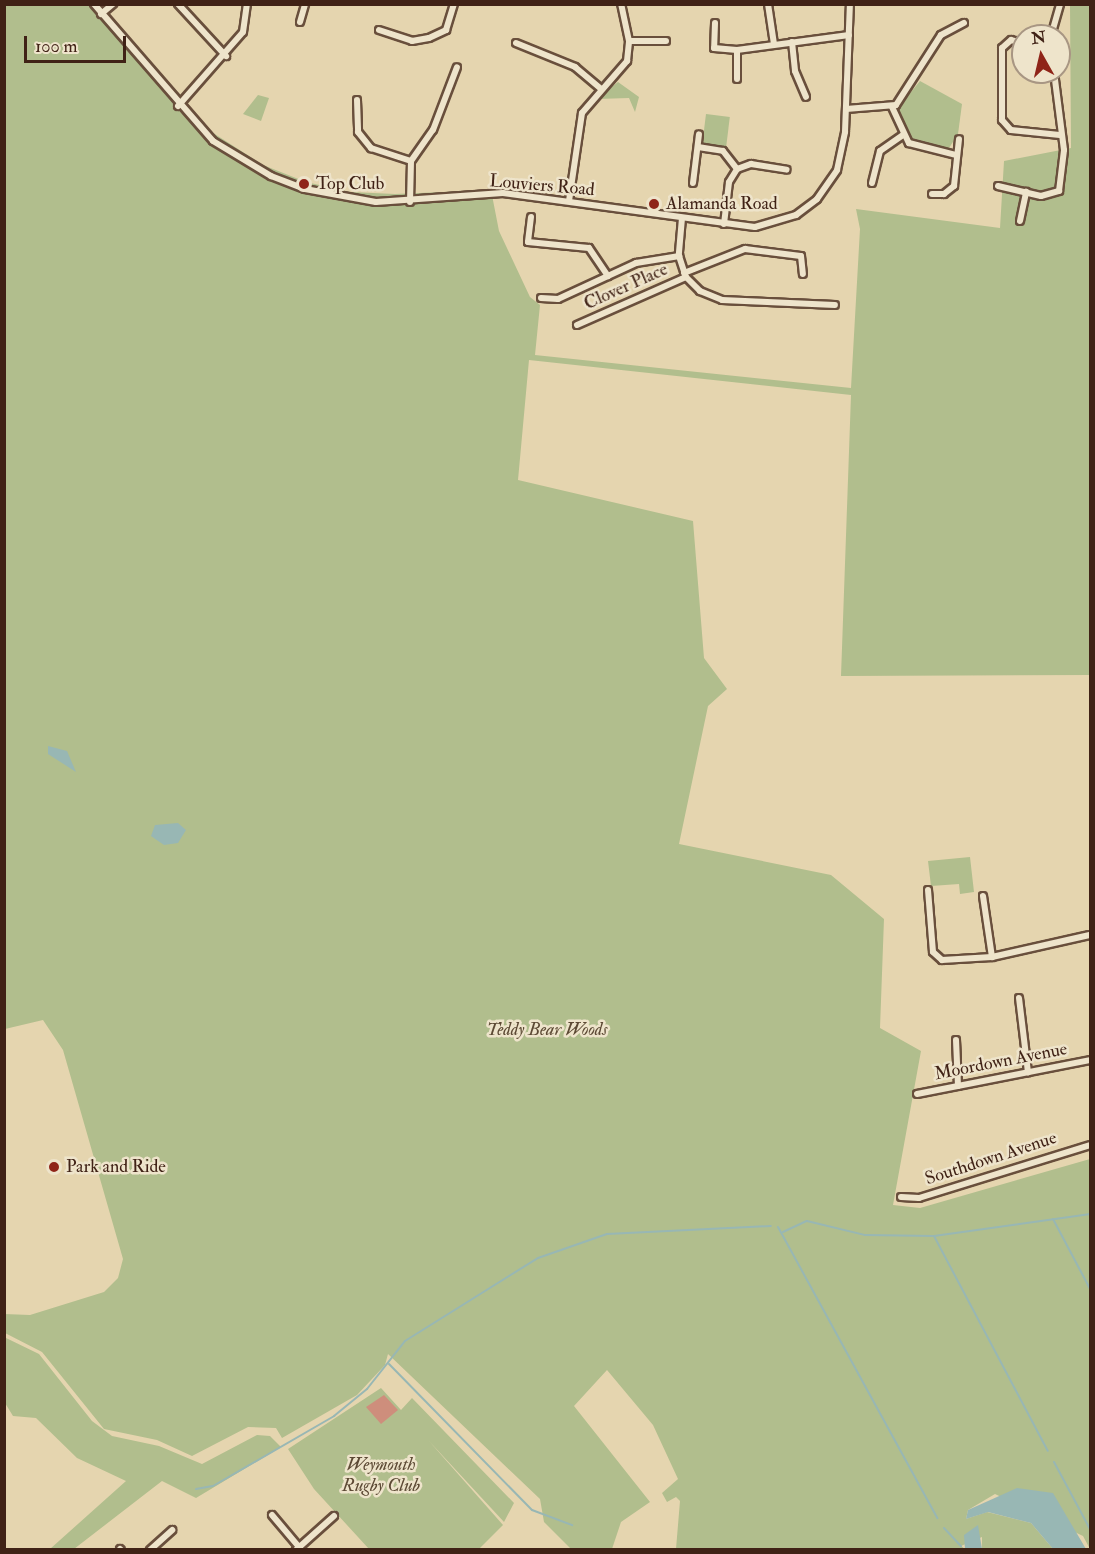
<!DOCTYPE html>
<html>
<head>
<meta charset="utf-8">
<style>
	body { margin:0 }
	#map { position:relative; width:1095px; height:1554px; overflow:hidden; background:#e5d5af; font-family:"IM FELL Double Pica",serif }
	div>[style] { position:absolute }
	[style*='--x'] { left:calc(var(--x)*1px); top:calc(var(--y)*1px); width:calc(var(--w)*1px); rotate:calc(var(--a)*1deg) }
	.green>* { inset:0; background:#b1be8d; transform-origin:0 0 }
	.water>* { inset:0; background:#98b7b4 }
	.stream>* { height:2px; margin:-1px; padding:0 1px; transform-origin:1px; border-radius:1px; background:#98b7b4 }
	.building>* { inset:0; background:#ce8e7c }
	.roads { filter:drop-shadow(2px 0 #694f3c) drop-shadow(-2px 0 #694f3c) drop-shadow(0 2px #694f3c) drop-shadow(0 -2px #694f3c) }
	.minor>* { height:6px; margin:-3px; padding:0 3px; transform-origin:3px; border-radius:3px; background:#eee4cb }
	.dots>* { width:16px; height:16px; translate:-50% -50%; box-sizing:border-box; border:3px solid #eee4cb; border-radius:50% }
	span { translate:-50% -50%; white-space:nowrap; text-align:center; line-height:1.15; -webkit-text-stroke:5px #eee4cb; paint-order:stroke }
	.poi-label { font-size:18px; color:#402216 }
	.left { translate:0 -50%; text-align:left }
	.street-label { font-size:18px; color:#402216 }
	.park-label { font-size:18px; color:#5c4934; font-style:italic }
	.frame { position:absolute; inset:0; border:6px solid #402216; pointer-events:none }
	.north { position:absolute; left:1011px; top:24px; width:60px; height:60px; box-sizing:border-box; background:#eee4cb; border:2px solid #a89683; border-radius:50%; rotate:352deg; font-size:16px; font-weight:700; line-height:24px; text-align:center; color:#402216 }
	.north::after { content:''; display:block; margin:auto; width:21px; height:27px; background:#8f2418; clip-path:polygon(50% 0,100% 100%,50% 72%,0 100%) }
	.scale { position:absolute; left:24px; top:36px; width:102px; height:27px; box-sizing:border-box; border:3px solid #402216; border-top:0; padding-left:8px; font-size:18px; line-height:21px; white-space:nowrap; color:#402216; -webkit-text-stroke:4px #eee4cb; paint-order:stroke }
</style>
</head>
<body>
<div id="map">
	<div class="green">
		<i style="clip-path:polygon(5px 5px,101px 5px,207px 129px,263px 165px,306px 182px,350px 192px,395px 194px,491px 190px,499px 231px,530px 297px,540px 305px,535px 355px,851px 388px,860px 229px,856px 209px,1000px 228px,1004px 161px,1071px 148px,1070px 5px,1090px 5px,1090px 675px,841px 676px,851px 395px,529px 360px,518px 480px,693px 521px,704px 658px,727px 689px,708px 706px,679px 844px,831px 875px,884px 919px,880px 1028px,921px 1051px,893px 1205px,920px 1208px,1090px 1159px,1090px 1549px,1083px 1536px,995px 1494px,968px 1510px,966px 1519px,987px 1512px,1031px 1523px,1053px 1549px,982px 1549px,982px 1537px,961px 1546px,965px 1549px,676px 1549px,680px 1501px,676px 1497px,667px 1502px,662px 1493px,678px 1479px,653px 1425px,607px 1370px,574px 1406px,650px 1502px,621px 1522px,612px 1549px,571px 1549px,544px 1522px,540px 1499px,388px 1354px,385px 1365px,357px 1395px,282px 1438px,276px 1428px,248px 1427px,192px 1456px,157px 1440px,104px 1429px,42px 1352px,5px 1333px,4px 1314px,30px 1315px,104px 1292px,118px 1278px,123px 1259px,63px 1050px,43px 1020px,5px 1029px)"></i>
		<i style="clip-path:polygon(920px 81px,962px 104px,958px 134px,949px 148px,911px 141px,902px 129px,898px 108px)"></i>
		<i style="clip-path:polygon(618px 82px,639px 97px,635px 112px,629px 98px,597px 99px)"></i>
		<i style="clip-path:polygon(258px 95px,269px 98px,261px 121px,243px 114px)"></i>
		<i style="left:706px;top:114px;width:24px;height:30px;rotate:7deg"></i>
		<i style="clip-path:polygon(970px 857px,974px 892px,960px 894px,959px 884px,931px 886px,928px 861px)"></i>
		<i style="clip-path:polygon(4px 1337px,39px 1354px,92px 1421px,112px 1436px,159px 1446px,202px 1464px,257px 1435px,270px 1436px,281px 1447px,196px 1498px,162px 1481px,74px 1549px,50px 1549px,126px 1481px,77px 1458px,36px 1418px,13px 1416px,5px 1403px)"></i>
		<i style="clip-path:polygon(381px 1388px,401px 1410px,412px 1398px,514px 1503px,504px 1522px,429px 1441px,503px 1525px,479px 1549px,369px 1549px,314px 1489px,288px 1449px)"></i>
	</div>
	<div class="water">
		<i style="clip-path:polygon(48px 746px,67px 751px,76px 772px,48px 754px)"></i>
		<i style="clip-path:polygon(178px 823px,186px 830px,178px 843px,164px 845px,151px 836px,155px 825px)"></i>
		<i style="clip-path:polygon(1017px 1488px,1053px 1493px,1086px 1549px,1053px 1549px,1031px 1523px,988px 1512px,966px 1519px,968px 1510px)"></i>
		<i style="clip-path:polygon(978px 1525px,982px 1549px,965px 1549px,964px 1535px)"></i>
	</div>
	<div class="stream">
		<i style="--x:1053;--y:1219;--w:79;--a:62.1"></i>
		<i style="--x:778;--y:1227;--w:332;--a:61.3"></i>
		<i style="--x:783;--y:1232;--w:26;--a:-25"></i>
		<i style="--x:807;--y:1221;--w:60;--a:13.6"></i>
		<i style="--x:865;--y:1235;--w:69;--a:0.8"></i>
		<i style="--x:934;--y:1236;--w:158;--a:-8"></i>
		<i style="--x:934;--y:1236;--w:243;--a:62.1"></i>
		<i style="--x:389;--y:1364;--w:204;--a:45.6"></i>
		<i style="--x:532;--y:1510;--w:43;--a:20.6"></i>
		<i style="--x:1054;--y:1462;--w:76;--a:61.8"></i>
		<i style="--x:196;--y:1489;--w:17;--a:-10"></i>
		<i style="--x:213;--y:1486;--w:140;--a:-30"></i>
		<i style="--x:334;--y:1416;--w:43;--a:-39.3"></i>
		<i style="--x:367;--y:1389;--w:61;--a:-51.6"></i>
		<i style="--x:405;--y:1341;--w:157;--a:-32"></i>
		<i style="--x:538;--y:1258;--w:73;--a:-19.2"></i>
		<i style="--x:607;--y:1234;--w:164;--a:-2.8"></i>
		<i style="--x:944;--y:1528;--w:25;--a:47"></i>
	</div>
	<div class="building">
		<i style="clip-path:polygon(384px 1395px,398px 1410px,381px 1424px,366px 1407px)"></i>
	</div>
	<div class="roads">
		<div class="minor">
			<i style="--x:94;--y:4;--w:181;--a:49"></i>
			<i style="--x:213;--y:141;--w:68;--a:31.1"></i>
			<i style="--x:271;--y:176;--w:36;--a:21"></i>
			<i style="--x:305;--y:189;--w:72;--a:10.4"></i>
			<i style="--x:376;--y:202;--w:127;--a:-4.1"></i>
			<i style="--x:503;--y:193;--w:254;--a:7.7"></i>
			<i style="--x:755;--y:227;--w:43;--a:-16.3"></i>
			<i style="--x:796;--y:215;--w:26;--a:-37"></i>
			<i style="--x:817;--y:199;--w:35;--a:-55"></i>
			<i style="--x:837;--y:170;--w:39;--a:-78"></i>
			<i style="--x:845;--y:132;--w:128;--a:-87.8"></i>
			<i style="--x:178;--y:4;--w:71;--a:47.3"></i>
			<i style="--x:768;--y:4;--w:40;--a:81.5"></i>
			<i style="--x:101;--y:14;--w:16;--a:-40"></i>
			<i style="--x:300;--y:22;--w:19;--a:-74"></i>
			<i style="--x:715;--y:23;--w:25;--a:92"></i>
			<i style="--x:714;--y:48;--w:23;--a:5"></i>
			<i style="--x:737;--y:50;--w:113;--a:-7.6"></i>
			<i style="--x:379;--y:30;--w:35;--a:18"></i>
			<i style="--x:412;--y:41;--w:17;--a:-10"></i>
			<i style="--x:429;--y:38;--w:19;--a:-25"></i>
			<i style="--x:446;--y:30;--w:27;--a:-73"></i>
			<i style="--x:1051;--y:36;--w:33;--a:-74"></i>
			<i style="--x:629;--y:41;--w:37;--a:0"></i>
			<i style="--x:792;--y:42;--w:29;--a:84"></i>
			<i style="--x:795;--y:71;--w:28;--a:67"></i>
			<i style="--x:516;--y:43;--w:64;--a:22.1"></i>
			<i style="--x:575;--y:67;--w:33;--a:40"></i>
			<i style="--x:1023;--y:43;--w:12;--a:-166"></i>
			<i style="--x:1011;--y:40;--w:12;--a:138"></i>
			<i style="--x:1002;--y:48;--w:72;--a:90"></i>
			<i style="--x:1002;--y:120;--w:13;--a:48"></i>
			<i style="--x:1011;--y:130;--w:49;--a:5.8"></i>
			<i style="--x:737;--y:79;--w:29;--a:-90"></i>
			<i style="--x:357;--y:100;--w:32;--a:88"></i>
			<i style="--x:358;--y:132;--w:21;--a:51"></i>
			<i style="--x:371;--y:148;--w:42;--a:18"></i>
			<i style="--x:178;--y:106;--w:98;--a:-48.7"></i>
			<i style="--x:243;--y:32;--w:28;--a:-82"></i>
			<i style="--x:892;--y:107;--w:40;--a:65"></i>
			<i style="--x:909;--y:143;--w:49;--a:14.3"></i>
			<i style="--x:846;--y:109;--w:50;--a:-4.6"></i>
			<i style="--x:896;--y:105;--w:83;--a:-57.3"></i>
			<i style="--x:941;--y:35;--w:26;--a:-28"></i>
			<i style="--x:698;--y:147;--w:25;--a:9"></i>
			<i style="--x:723;--y:151;--w:23;--a:52"></i>
			<i style="--x:693;--y:183;--w:49;--a:-83"></i>
			<i style="--x:872;--y:183;--w:33;--a:-76"></i>
			<i style="--x:880;--y:151;--w:28;--a:-35"></i>
			<i style="--x:998;--y:186;--w:44;--a:13.1"></i>
			<i style="--x:1041;--y:196;--w:19;--a:-16"></i>
			<i style="--x:1059;--y:191;--w:41;--a:-83"></i>
			<i style="--x:1064;--y:150;--w:79;--a:-97.3"></i>
			<i style="--x:932;--y:194;--w:12;--a:0"></i>
			<i style="--x:944;--y:194;--w:13;--a:-39"></i>
			<i style="--x:954;--y:186;--w:47;--a:-83.9"></i>
			<i style="--x:569;--y:201;--w:89;--a:-81.6"></i>
			<i style="--x:582;--y:113;--w:69;--a:-49.1"></i>
			<i style="--x:627;--y:61;--w:20;--a:-84"></i>
			<i style="--x:629;--y:41;--w:38;--a:-102"></i>
			<i style="--x:410;--y:202;--w:41;--a:-88.6"></i>
			<i style="--x:411;--y:161;--w:38;--a:-55"></i>
			<i style="--x:433;--y:130;--w:67;--a:-69.1"></i>
			<i style="--x:531;--y:217;--w:25;--a:97"></i>
			<i style="--x:528;--y:242;--w:61;--a:5.6"></i>
			<i style="--x:589;--y:248;--w:34;--a:56"></i>
			<i style="--x:682;--y:218;--w:38;--a:95"></i>
			<i style="--x:679;--y:256;--w:22;--a:72"></i>
			<i style="--x:686;--y:277;--w:20;--a:45"></i>
			<i style="--x:700;--y:291;--w:24;--a:22"></i>
			<i style="--x:722;--y:300;--w:113;--a:2.5"></i>
			<i style="--x:1020;--y:221;--w:30;--a:-78"></i>
			<i style="--x:724;--y:224;--w:42;--a:-83.2"></i>
			<i style="--x:729;--y:182;--w:15;--a:-58"></i>
			<i style="--x:737;--y:169;--w:15;--a:-20"></i>
			<i style="--x:751;--y:164;--w:36;--a:9"></i>
			<i style="--x:684;--y:273;--w:66;--a:-21.5"></i>
			<i style="--x:745;--y:249;--w:56;--a:7.1"></i>
			<i style="--x:801;--y:256;--w:18;--a:84"></i>
			<i style="--x:541;--y:298;--w:17;--a:3"></i>
			<i style="--x:558;--y:299;--w:86;--a:-24.8"></i>
			<i style="--x:636;--y:263;--w:44;--a:-9.2"></i>
			<i style="--x:577;--y:325;--w:119;--a:-23.8"></i>
			<i style="--x:928;--y:890;--w:62;--a:85.4"></i>
			<i style="--x:933;--y:952;--w:12;--a:42"></i>
			<i style="--x:942;--y:960;--w:50;--a:-3.4"></i>
			<i style="--x:992;--y:957;--w:100;--a:-12.7"></i>
			<i style="--x:983;--y:896;--w:62;--a:81.6"></i>
			<i style="--x:1019;--y:998;--w:75;--a:83.1"></i>
			<i style="--x:956;--y:1040;--w:46;--a:87.5"></i>
			<i style="--x:917;--y:1094;--w:176;--a:-11.1"></i>
			<i style="--x:901;--y:1197;--w:18;--a:3"></i>
			<i style="--x:919;--y:1198;--w:179;--a:-17.2"></i>
			<i style="--x:272;--y:1515;--w:42;--a:49.8"></i>
			<i style="--x:120;--y:1549;--w:1;--a:45"></i>
			<i style="--x:150;--y:1550;--w:30;--a:-42"></i>
			<i style="--x:296;--y:1550;--w:51;--a:-41.8"></i>
		</div>
	</div>
	<div class="dots">
		<i style="left:304px;top:184px;background:#8f2418"></i>
		<i style="left:654px;top:204px;background:#8f2418"></i>
		<i style="left:54px;top:1167px;background:#8f2418"></i>
	</div>
	<div class="poi-label">
		<span class="left" style="left:316px;top:184px">Top Club</span>
		<span class="left" style="left:666px;top:204px">Alamanda Road</span>
		<span class="left" style="left:66px;top:1167px">Park and Ride</span>
	</div>
	<div class="street-label">
		<span style="left:542px;top:186px;rotate:5deg">Louviers Road</span>
		<span style="left:626px;top:287px;rotate:-24deg">Clover Place</span>
		<span style="left:1001px;top:1062px;rotate:-11deg">Moordown Avenue</span>
		<span style="left:991px;top:1159px;rotate:-18deg">Southdown Avenue</span>
	</div>
	<div class="park-label">
		<span style="left:547px;top:1030px">Teddy Bear Woods</span>
		<span style="left:381px;top:1476px">Weymouth<br>Rugby Club</span>
	</div>
	<div class="frame"></div>
	<div class="north">N</div>
	<div class="scale">100 m</div>
</div>
</body>
</html>
